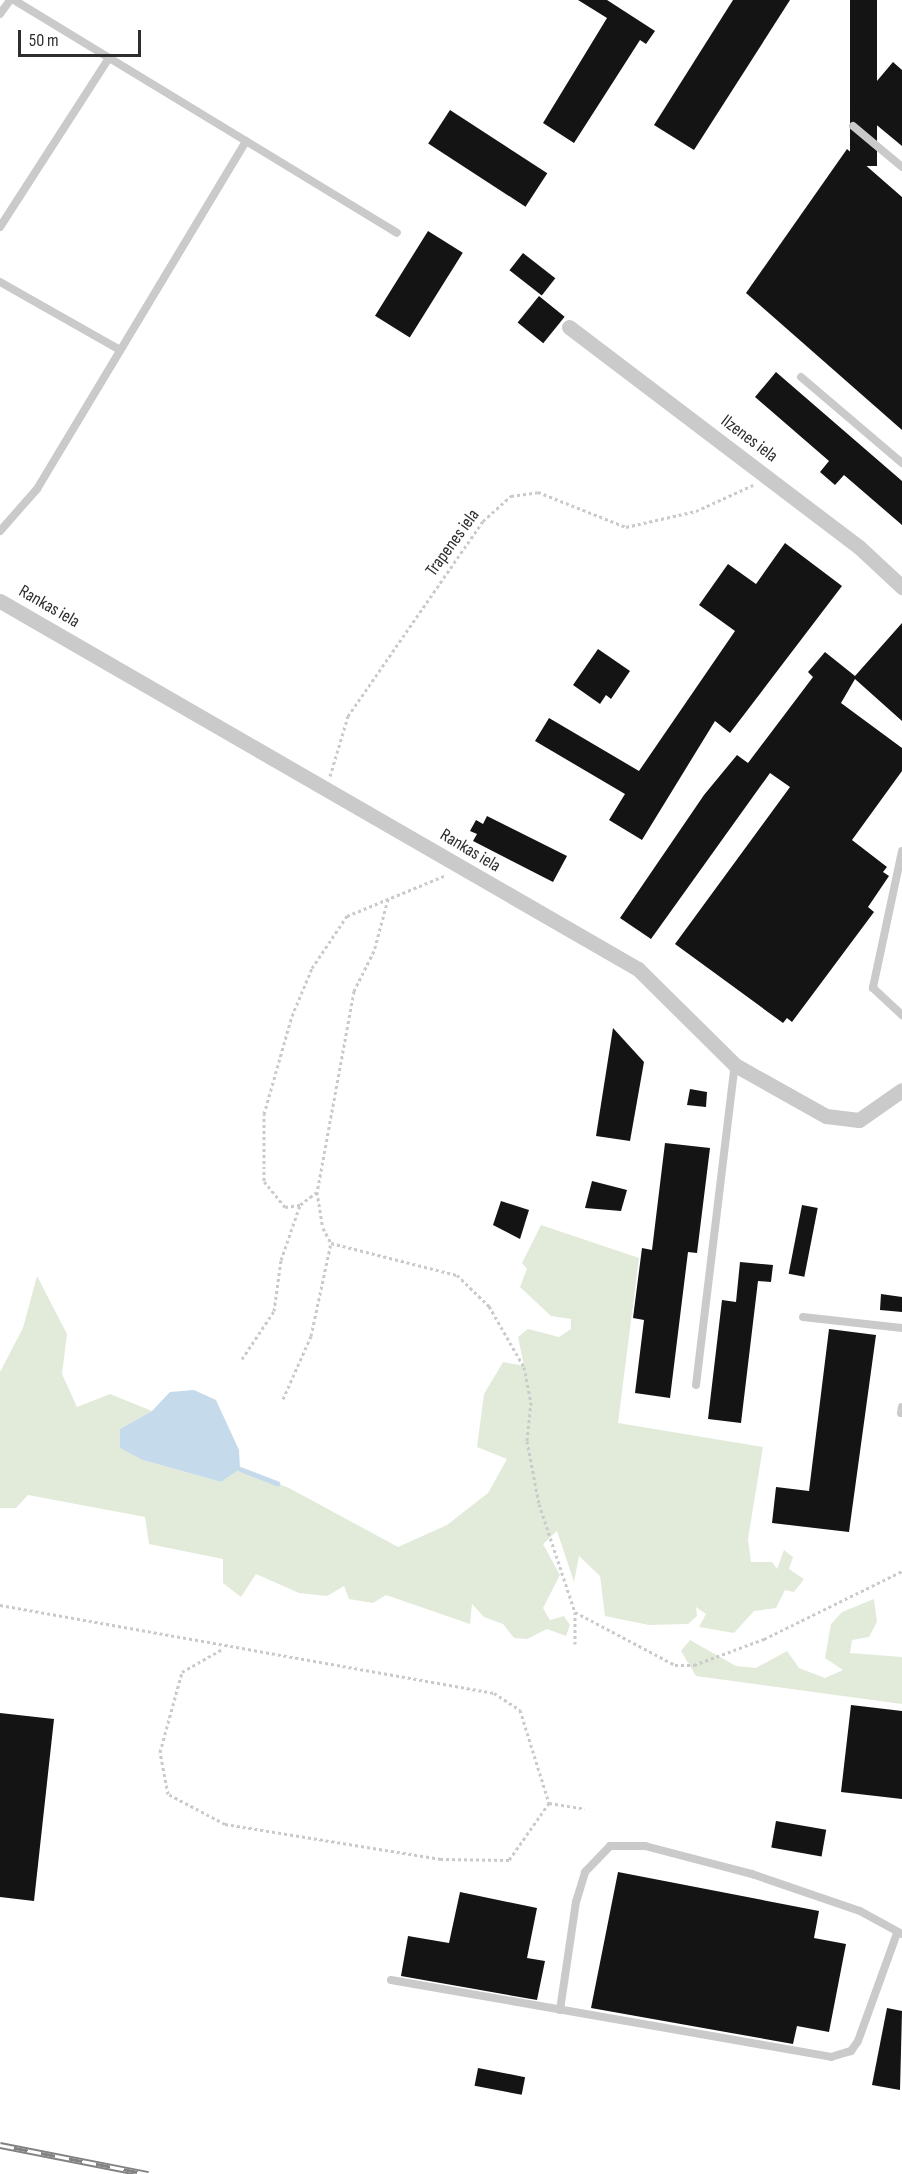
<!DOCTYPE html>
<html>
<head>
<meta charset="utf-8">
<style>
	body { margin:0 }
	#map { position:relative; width:902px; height:2174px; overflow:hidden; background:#fff; font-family:"Sofia Sans Condensed",sans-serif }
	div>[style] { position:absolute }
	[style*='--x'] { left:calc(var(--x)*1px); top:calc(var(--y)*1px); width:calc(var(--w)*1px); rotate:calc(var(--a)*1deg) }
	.green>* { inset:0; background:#e2ebda }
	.water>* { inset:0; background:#c5daeb }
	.stream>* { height:5px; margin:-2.5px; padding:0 2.5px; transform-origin:2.5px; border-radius:2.5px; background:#c5daeb }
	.building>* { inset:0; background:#141414; transform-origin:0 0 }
	.path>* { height:3px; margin-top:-1.5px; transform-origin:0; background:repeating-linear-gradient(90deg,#cacaca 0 3px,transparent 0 6px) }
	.service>* { height:8px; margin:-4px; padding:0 4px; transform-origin:4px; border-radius:4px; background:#cacaca }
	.minor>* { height:15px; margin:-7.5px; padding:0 7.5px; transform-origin:7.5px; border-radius:7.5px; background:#cacaca }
	.rail>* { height:7px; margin-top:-3.5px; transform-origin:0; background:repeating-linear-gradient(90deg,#fff 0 14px,#828282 0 28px); box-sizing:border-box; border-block:2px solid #828282 }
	span { translate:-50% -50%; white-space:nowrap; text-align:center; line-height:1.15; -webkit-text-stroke:6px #fff; paint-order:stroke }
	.street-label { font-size:18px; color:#2d2d2d }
	.scale { position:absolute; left:18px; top:30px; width:123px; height:27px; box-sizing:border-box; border:3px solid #2d2d2d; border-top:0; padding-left:8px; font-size:18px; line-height:21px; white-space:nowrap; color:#2d2d2d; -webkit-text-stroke:4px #fff; paint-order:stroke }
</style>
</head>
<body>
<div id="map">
	<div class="green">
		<i style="clip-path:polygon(541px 1225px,639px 1258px,618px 1423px,763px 1447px,748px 1539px,751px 1562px,772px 1562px,777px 1569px,784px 1550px,793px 1557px,789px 1569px,804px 1579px,794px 1592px,785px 1590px,776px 1608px,754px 1611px,734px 1633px,699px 1627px,706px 1614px,696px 1607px,697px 1616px,688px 1624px,649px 1625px,605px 1616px,600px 1576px,579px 1556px,574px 1582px,557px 1531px,543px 1544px,560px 1575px,543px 1608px,550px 1620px,564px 1616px,570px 1625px,566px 1636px,547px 1629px,527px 1639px,514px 1638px,503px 1624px,484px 1617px,472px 1604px,470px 1624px,386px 1595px,373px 1603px,349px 1599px,344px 1586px,327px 1596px,299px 1593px,256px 1574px,241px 1597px,223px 1583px,223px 1559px,149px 1544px,145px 1517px,28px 1495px,16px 1508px,0 1508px,0 1372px,23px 1328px,37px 1276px,67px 1334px,62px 1374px,77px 1407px,110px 1394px,152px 1411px,120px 1429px,143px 1460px,221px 1482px,240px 1469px,289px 1488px,398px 1547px,447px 1525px,488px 1493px,507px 1459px,477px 1447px,484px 1394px,503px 1362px,524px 1366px,518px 1337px,528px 1329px,559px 1337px,571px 1329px,571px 1319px,551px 1316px,520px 1287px,527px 1269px,522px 1263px)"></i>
		<i style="clip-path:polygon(874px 1599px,877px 1622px,869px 1637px,852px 1640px,850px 1653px,902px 1657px,902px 1704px,696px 1676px,681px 1651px,690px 1640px,736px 1666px,756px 1668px,787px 1651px,799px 1668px,825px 1678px,843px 1670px,825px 1658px,831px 1624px,842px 1612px)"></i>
	</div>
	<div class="water">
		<i style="clip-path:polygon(194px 1390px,216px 1400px,239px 1450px,240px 1469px,221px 1482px,143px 1460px,120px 1448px,120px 1429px,152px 1411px,170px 1392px)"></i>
	</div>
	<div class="stream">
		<i style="--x:240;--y:1469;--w:40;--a:21"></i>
	</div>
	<div class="building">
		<i style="clip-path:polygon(578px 0,607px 0,655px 31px,646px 44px,640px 40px,574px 143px,543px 123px,607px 18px)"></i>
		<i style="clip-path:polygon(733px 0,790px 0,694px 150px,654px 125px)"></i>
		<i style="left:850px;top:0;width:27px;height:166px"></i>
		<i style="clip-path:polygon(893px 62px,902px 70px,902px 146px,855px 107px)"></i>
		<i style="left:450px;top:110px;width:116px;height:40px;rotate:33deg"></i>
		<i style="clip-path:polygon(847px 149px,902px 197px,902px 430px,746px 293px)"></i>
		<i style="left:428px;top:231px;width:41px;height:100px;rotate:32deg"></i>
		<i style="left:523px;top:253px;width:41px;height:22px;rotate:38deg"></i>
		<i style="left:539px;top:296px;width:33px;height:34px;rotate:39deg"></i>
		<i style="clip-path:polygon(776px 372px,902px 481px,902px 525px,844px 475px,835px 485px,820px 472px,829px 461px,755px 397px)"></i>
		<i style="clip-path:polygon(785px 543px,842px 586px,730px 733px,715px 721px,642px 840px,609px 820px,625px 794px,535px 741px,549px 718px,639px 771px,735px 631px,699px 605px,728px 564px,756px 584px)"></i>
		<i style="clip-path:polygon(902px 623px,902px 721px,855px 679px,841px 703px,902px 748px,902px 771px,852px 840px,887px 867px,883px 872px,889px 876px,868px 907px,874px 912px,792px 1022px,787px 1018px,783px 1023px,675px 944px,790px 787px,770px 773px,651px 939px,620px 918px,704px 795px,737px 755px,748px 763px,813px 677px,808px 672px,825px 652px,855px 676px)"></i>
		<i style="clip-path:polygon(598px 649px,630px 671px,611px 699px,606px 695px,600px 704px,573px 685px)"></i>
		<i style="clip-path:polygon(487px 816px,567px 856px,553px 882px,473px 841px,477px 834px,470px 831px,476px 820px,483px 824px)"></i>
		<i style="clip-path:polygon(613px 1028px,644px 1062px,630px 1141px,596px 1136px)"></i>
		<i style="clip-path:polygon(690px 1089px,707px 1092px,706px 1107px,687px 1105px)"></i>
		<i style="clip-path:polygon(665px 1143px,710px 1148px,697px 1253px,688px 1252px,670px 1398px,635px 1393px,644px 1320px,633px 1318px,642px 1248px,652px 1250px)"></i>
		<i style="clip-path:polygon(592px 1181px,627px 1190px,621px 1211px,585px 1208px)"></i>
		<i style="clip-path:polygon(501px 1201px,529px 1210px,520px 1239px,493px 1225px)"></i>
		<i style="left:802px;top:1205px;width:16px;height:70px;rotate:11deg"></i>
		<i style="clip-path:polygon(740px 1262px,773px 1265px,771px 1282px,758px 1281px,741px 1423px,708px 1419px,722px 1300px,736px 1302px)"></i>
		<i style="clip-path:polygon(881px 1294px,902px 1297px,902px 1312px,880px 1310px)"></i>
		<i style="clip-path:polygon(829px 1329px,876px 1335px,849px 1532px,772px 1523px,776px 1487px,809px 1491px)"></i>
		<i style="clip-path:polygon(851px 1705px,902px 1711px,902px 1799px,841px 1792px)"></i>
		<i style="clip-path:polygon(0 1713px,54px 1719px,34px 1901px,0 1897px)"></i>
		<i style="left:776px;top:1821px;width:51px;height:27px;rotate:10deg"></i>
		<i style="clip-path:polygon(618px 1872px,819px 1911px,814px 1938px,846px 1944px,829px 2032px,797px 2026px,793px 2044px,591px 2008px)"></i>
		<i style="clip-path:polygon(460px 1892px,537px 1908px,527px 1958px,545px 1961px,537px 2000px,401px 1976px,408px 1936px,449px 1943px)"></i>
		<i style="clip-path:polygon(887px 2008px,902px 2011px,900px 2090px,872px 2085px)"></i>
		<i style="left:478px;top:2068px;width:48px;height:18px;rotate:11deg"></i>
	</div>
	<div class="path">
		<i style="--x:330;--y:776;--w:63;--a:-73.3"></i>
		<i style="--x:348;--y:716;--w:237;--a:-55.3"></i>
		<i style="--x:483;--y:521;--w:38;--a:-42"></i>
		<i style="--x:511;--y:496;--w:27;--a:-8"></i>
		<i style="--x:538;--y:492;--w:95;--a:21.7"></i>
		<i style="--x:626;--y:527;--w:72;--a:-12.9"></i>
		<i style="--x:696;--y:511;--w:63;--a:-24.5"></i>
		<i style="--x:388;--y:899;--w:54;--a:105.1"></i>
		<i style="--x:374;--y:951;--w:45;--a:116.6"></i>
		<i style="--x:354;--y:991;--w:204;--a:100.4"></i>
		<i style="--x:317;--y:1192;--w:36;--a:81"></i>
		<i style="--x:323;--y:1228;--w:17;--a:62"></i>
		<i style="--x:331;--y:1243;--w:130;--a:14.3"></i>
		<i style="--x:457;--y:1275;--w:45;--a:44.1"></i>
		<i style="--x:489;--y:1306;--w:70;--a:60.2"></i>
		<i style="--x:524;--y:1367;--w:36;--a:79"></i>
		<i style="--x:531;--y:1402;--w:39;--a:96"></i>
		<i style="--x:527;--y:1441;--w:64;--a:79.2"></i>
		<i style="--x:539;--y:1504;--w:114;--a:71.6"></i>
		<i style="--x:575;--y:1612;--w:32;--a:90"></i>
		<i style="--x:317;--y:1192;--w:21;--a:143"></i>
		<i style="--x:300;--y:1205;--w:15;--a:172"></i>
		<i style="--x:285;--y:1207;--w:33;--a:-129"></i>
		<i style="--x:264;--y:1181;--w:67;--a:-90"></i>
		<i style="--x:264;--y:1114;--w:102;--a:-74.1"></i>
		<i style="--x:292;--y:1016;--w:52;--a:-67.4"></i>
		<i style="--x:312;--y:968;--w:63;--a:-56.1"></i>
		<i style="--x:347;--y:916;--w:105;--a:-22.4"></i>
		<i style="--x:242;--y:1359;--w:58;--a:-56.3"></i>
		<i style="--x:274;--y:1311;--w:51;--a:-82.2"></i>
		<i style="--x:281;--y:1260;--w:58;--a:-70.9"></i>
		<i style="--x:283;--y:1399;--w:69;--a:-66"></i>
		<i style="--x:311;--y:1336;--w:95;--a:-77.9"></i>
		<i style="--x:0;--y:1605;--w:502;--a:10.1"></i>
		<i style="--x:494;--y:1693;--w:31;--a:33"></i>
		<i style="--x:520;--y:1710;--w:97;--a:72.7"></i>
		<i style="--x:549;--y:1803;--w:70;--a:125.1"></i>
		<i style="--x:509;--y:1860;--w:68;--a:-179.2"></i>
		<i style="--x:441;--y:1859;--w:219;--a:-170.8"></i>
		<i style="--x:225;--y:1824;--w:64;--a:-152.2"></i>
		<i style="--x:168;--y:1794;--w:43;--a:-100.8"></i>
		<i style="--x:160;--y:1752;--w:83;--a:-74.6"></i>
		<i style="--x:182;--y:1672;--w:48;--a:-29.7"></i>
		<i style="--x:575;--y:1612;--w:113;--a:27.9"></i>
		<i style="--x:675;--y:1665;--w:19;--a:0"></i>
		<i style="--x:694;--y:1665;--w:75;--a:-20.4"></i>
		<i style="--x:764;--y:1639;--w:154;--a:-26.2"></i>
		<i style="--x:549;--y:1803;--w:36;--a:9"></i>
	</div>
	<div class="service">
		<i style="--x:14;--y:0;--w:448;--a:31.3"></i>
		<i style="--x:0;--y:14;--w:17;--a:-54"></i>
		<i style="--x:853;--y:126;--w:64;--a:39.9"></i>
		<i style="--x:0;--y:227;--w:201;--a:-57.2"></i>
		<i style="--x:0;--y:282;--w:138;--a:29.5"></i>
		<i style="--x:801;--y:377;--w:133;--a:40.4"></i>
		<i style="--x:0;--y:531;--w:56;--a:-48.6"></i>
		<i style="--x:37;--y:489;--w:406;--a:-59"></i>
		<i style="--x:902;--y:851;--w:140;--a:102"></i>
		<i style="--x:873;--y:988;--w:40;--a:43"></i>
		<i style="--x:803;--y:1317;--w:100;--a:6.3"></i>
		<i style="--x:696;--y:1385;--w:322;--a:-83.1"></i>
		<i style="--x:901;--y:1413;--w:6;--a:-81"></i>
		<i style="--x:391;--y:1980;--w:447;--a:9.9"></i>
		<i style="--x:831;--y:2057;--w:21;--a:-17"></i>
		<i style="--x:851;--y:2051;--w:12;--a:-55"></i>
		<i style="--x:858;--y:2041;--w:115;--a:-70.1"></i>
		<i style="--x:560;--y:2010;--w:109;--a:-81.6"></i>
		<i style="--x:576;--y:1902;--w:31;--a:-73"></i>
		<i style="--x:585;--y:1872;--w:36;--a:-46"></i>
		<i style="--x:610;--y:1846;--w:35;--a:0"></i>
		<i style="--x:645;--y:1846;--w:111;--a:14.7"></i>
		<i style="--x:752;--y:1874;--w:114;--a:18.9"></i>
		<i style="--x:860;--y:1911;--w:48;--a:28.7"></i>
	</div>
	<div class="minor">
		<i style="--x:569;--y:327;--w:364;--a:37.2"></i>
		<i style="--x:859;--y:547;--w:59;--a:42.9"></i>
		<i style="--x:0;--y:601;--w:737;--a:29.98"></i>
		<i style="--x:638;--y:969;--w:136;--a:44.7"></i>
		<i style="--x:735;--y:1065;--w:104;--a:29.3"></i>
		<i style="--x:826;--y:1116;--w:33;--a:7"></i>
		<i style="--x:859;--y:1120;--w:52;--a:-34.9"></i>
	</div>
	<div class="rail">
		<i style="--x:0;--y:2145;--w:151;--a:11.1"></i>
	</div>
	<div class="street-label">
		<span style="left:749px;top:439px;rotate:37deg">Ilzenes iela</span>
		<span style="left:453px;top:543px;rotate:-54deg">Trapenes iela</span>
		<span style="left:49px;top:607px;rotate:30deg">Rankas iela</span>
		<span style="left:470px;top:851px;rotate:31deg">Rankas iela</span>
	</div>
	<div class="scale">50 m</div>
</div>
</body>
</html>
